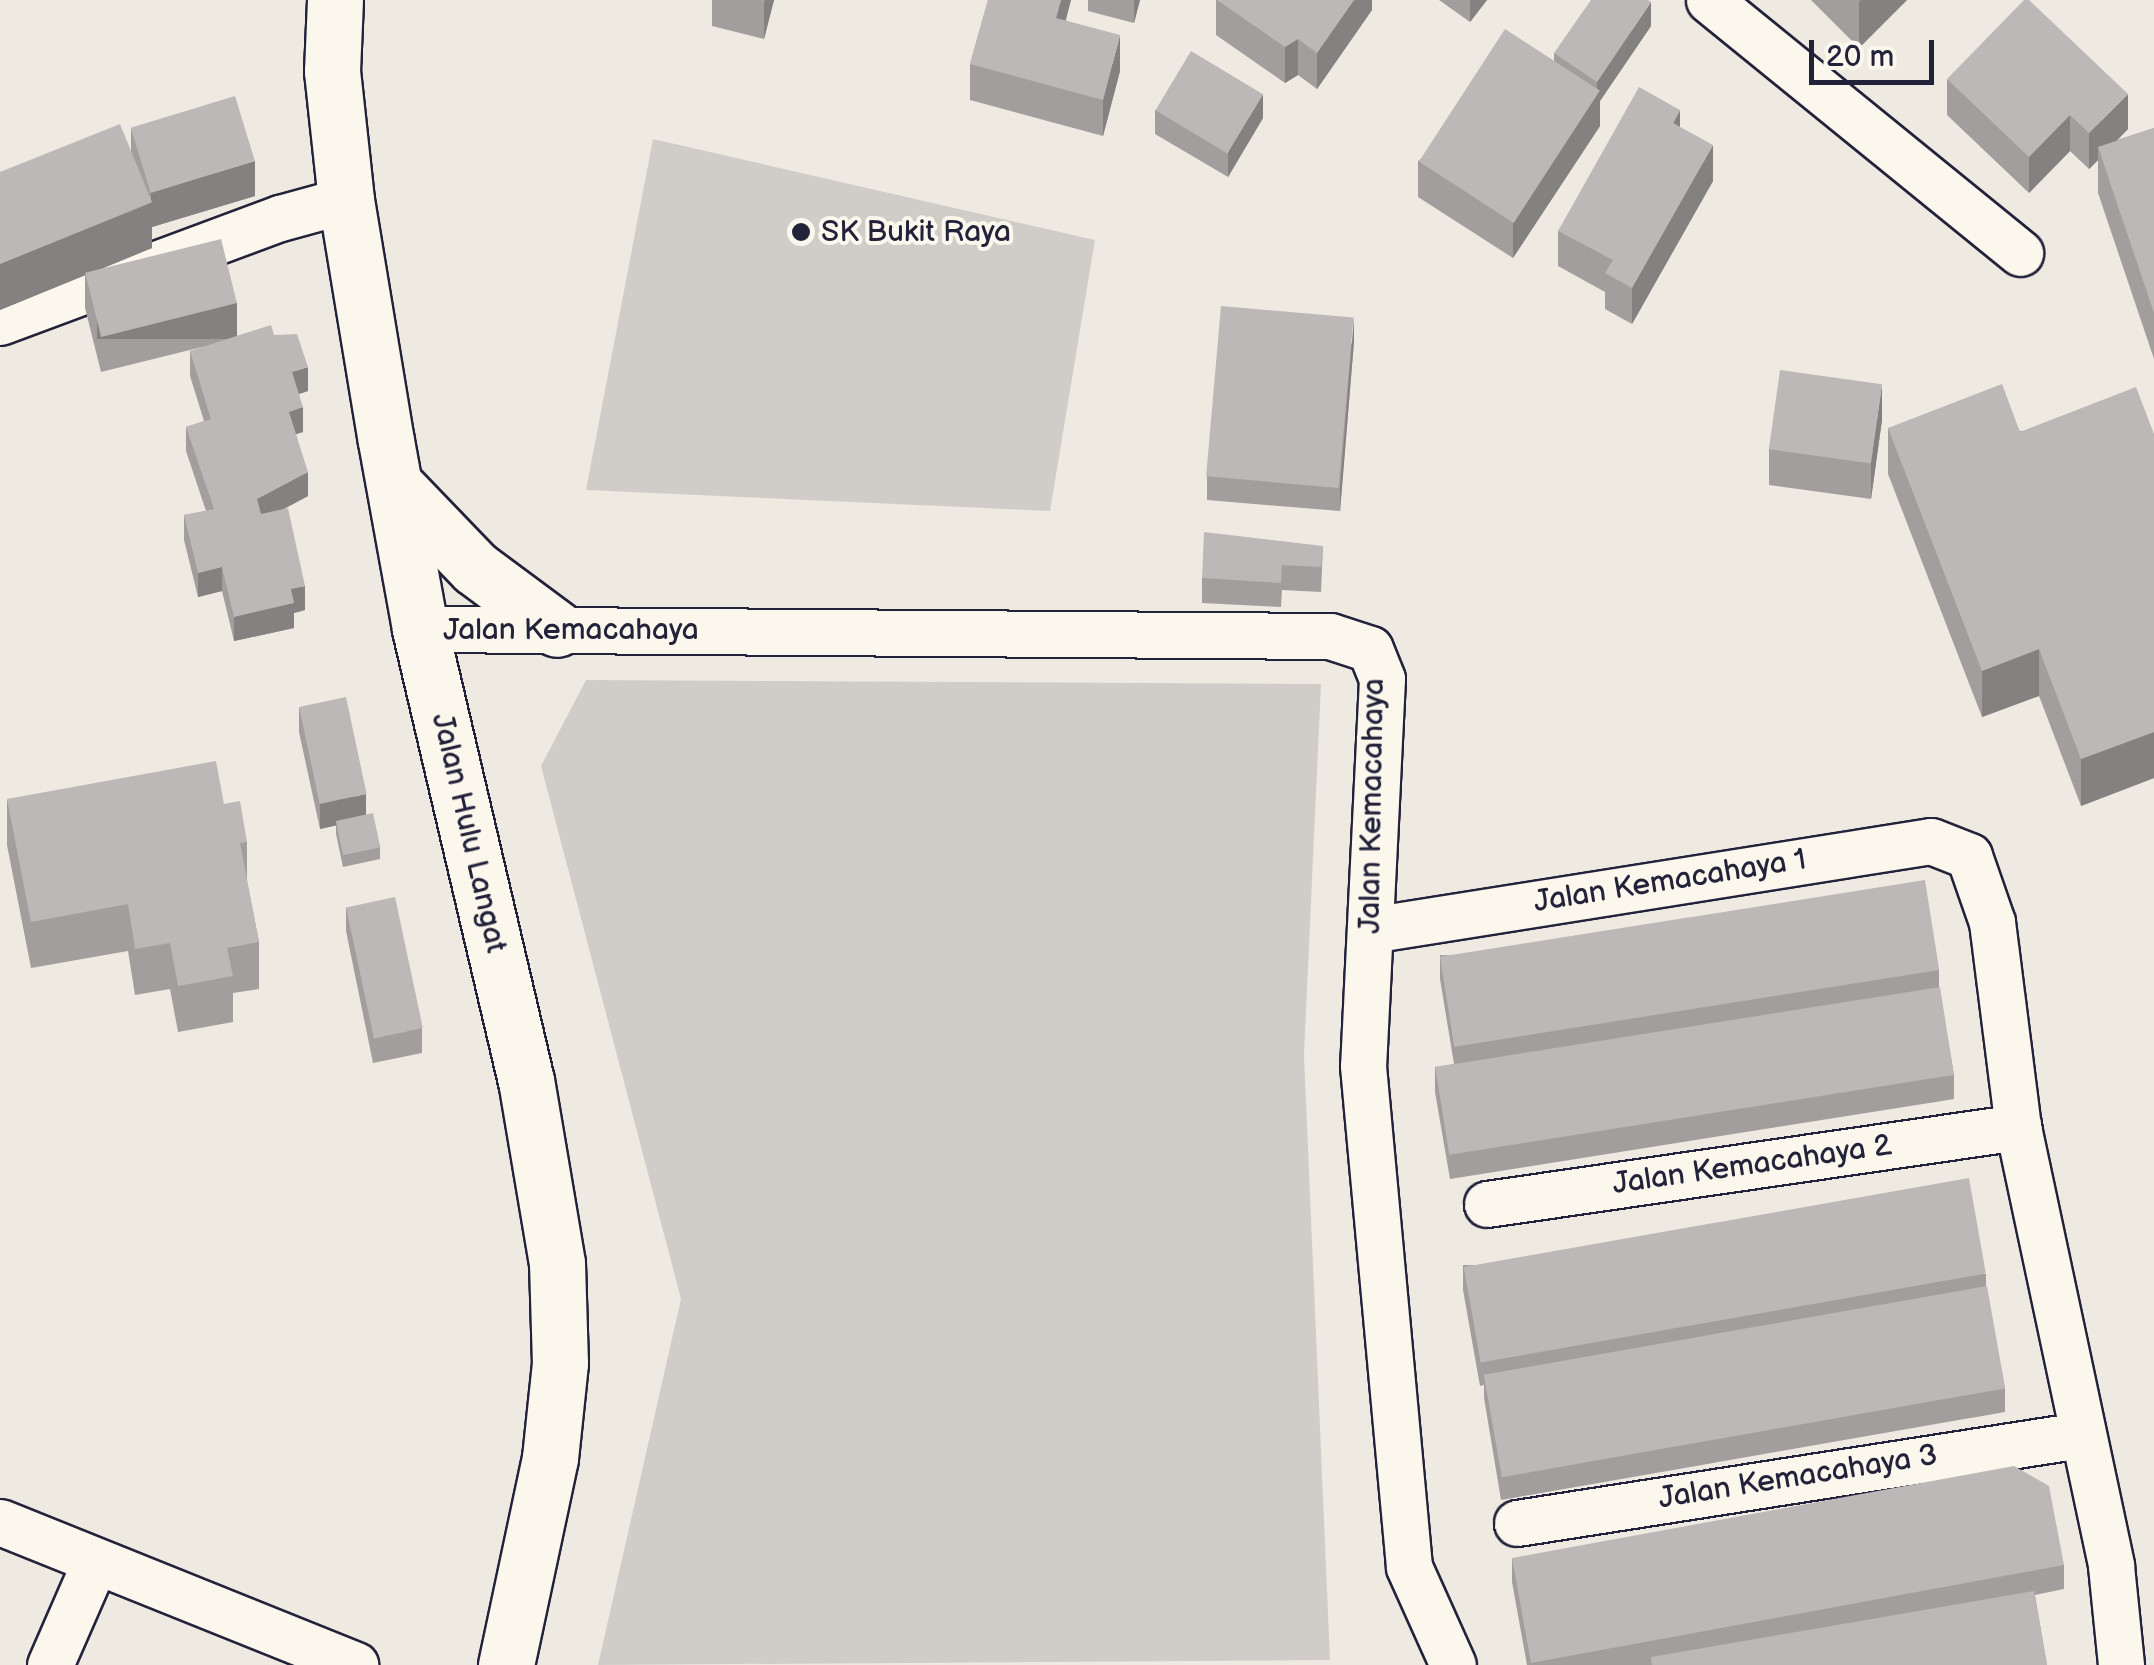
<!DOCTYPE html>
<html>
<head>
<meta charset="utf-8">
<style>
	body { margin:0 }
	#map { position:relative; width:2154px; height:1665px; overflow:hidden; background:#eeeae2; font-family:"Balsamiq Sans",sans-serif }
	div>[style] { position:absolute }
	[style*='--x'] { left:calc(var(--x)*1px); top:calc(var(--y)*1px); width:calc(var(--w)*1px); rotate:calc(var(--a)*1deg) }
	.green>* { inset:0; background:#d0cdc9 }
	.roads { filter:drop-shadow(2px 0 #22223b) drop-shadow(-2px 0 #22223b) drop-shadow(0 2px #22223b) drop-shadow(0 -2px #22223b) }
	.minor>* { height:45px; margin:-22.5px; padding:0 22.5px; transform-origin:22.5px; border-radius:22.5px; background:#fbf7ec }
	.major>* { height:55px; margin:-27.5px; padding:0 27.5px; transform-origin:27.5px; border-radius:27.5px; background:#fbf7ec }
	.wall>* { inset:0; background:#a29e9e }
	.shaded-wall>* { inset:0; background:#848181; transform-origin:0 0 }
	.building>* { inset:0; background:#bcb8b8; transform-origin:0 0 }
	.dots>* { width:28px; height:28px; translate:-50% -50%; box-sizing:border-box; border:5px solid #fbf7ec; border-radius:50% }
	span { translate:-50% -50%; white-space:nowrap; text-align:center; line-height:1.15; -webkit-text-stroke:8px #fbf7ec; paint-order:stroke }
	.poi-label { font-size:30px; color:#22223b }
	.left { translate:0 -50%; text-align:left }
	.street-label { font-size:30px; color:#22223b }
	.scale { position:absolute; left:1809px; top:40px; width:125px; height:45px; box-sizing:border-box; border:5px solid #22223b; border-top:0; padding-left:12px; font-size:30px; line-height:35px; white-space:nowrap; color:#22223b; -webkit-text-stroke:8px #fbf7ec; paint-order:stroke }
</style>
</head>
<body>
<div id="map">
	<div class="green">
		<i style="clip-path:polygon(653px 139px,1095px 240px,1050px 511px,586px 490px)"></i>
		<i style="clip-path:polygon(586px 680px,1321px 684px,1304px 1055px,1330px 1660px,598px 1665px,681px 1299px,541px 766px)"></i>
	</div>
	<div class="roads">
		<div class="minor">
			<i style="--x:1709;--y:0;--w:401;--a:39.1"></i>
			<i style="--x:0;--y:322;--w:299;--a:-20.4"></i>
			<i style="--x:280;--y:218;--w:68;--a:-15.3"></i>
			<i style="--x:420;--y:629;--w:910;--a:0.44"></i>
			<i style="--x:1330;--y:636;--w:42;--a:18"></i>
			<i style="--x:1370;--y:649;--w:32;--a:68"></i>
			<i style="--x:1382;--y:679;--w:387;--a:92.8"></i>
			<i style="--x:1363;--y:1066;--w:503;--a:84.75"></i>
			<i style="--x:1409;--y:1567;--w:107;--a:65.8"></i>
			<i style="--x:1370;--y:930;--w:568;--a:-9.01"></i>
			<i style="--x:1931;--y:841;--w:41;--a:21.5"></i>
			<i style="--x:1969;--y:856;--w:70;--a:70.8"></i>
			<i style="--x:1992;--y:922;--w:207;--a:82.8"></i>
			<i style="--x:2018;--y:1127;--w:449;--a:78"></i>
			<i style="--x:2111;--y:1566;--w:100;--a:84.2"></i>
			<i style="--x:1487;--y:1204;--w:537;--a:-8.25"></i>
			<i style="--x:0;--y:1522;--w:383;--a:21.9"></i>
			<i style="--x:1517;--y:1523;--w:570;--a:-8.88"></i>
			<i style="--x:50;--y:1665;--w:112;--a:-66.4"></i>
		</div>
		<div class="major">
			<i style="--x:335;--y:0;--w:71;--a:92.4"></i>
			<i style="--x:332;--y:71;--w:130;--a:83.8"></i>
			<i style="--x:346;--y:200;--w:244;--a:80.6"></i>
			<i style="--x:386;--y:441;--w:191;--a:79.7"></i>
			<i style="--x:420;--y:629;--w:463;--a:76.8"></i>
			<i style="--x:526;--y:1080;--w:186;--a:80.4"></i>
			<i style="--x:557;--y:1263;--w:100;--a:88.3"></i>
			<i style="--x:560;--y:1363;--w:96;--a:96"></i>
			<i style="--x:550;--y:1458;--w:212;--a:102"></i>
			<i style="--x:398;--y:488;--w:111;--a:46.1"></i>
			<i style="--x:475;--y:568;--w:102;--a:36.6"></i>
		</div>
	</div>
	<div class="wall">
		<i style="clip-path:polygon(712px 0,774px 0,764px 39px,712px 26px)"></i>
		<i style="clip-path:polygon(988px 0,1071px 0,1066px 20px,1120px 71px,1103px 136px,970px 100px,970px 64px)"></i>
		<i style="clip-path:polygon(1088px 0,1140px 0,1134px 23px,1088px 11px)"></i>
		<i style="clip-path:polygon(1216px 0,1372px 0,1372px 10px,1317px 89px,1298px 75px,1285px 83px,1216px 35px)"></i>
		<i style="clip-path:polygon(1439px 0,1487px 0,1470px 22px)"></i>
		<i style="clip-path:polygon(1811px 0,1907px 0,1859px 48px)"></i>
		<i style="clip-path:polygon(1651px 26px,1600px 101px,1600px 126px,1513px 258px,1418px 197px,1418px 161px,1554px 61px,1554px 53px)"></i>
		<i style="clip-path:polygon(1947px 79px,2128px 129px,2117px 140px,2154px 128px,2154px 359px,2098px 193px,2098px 160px,2089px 169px,2070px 151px,2029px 193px,1947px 115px)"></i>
		<i style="clip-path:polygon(1155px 110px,1263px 118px,1228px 177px,1155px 134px)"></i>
		<i style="clip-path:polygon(1680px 127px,1713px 181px,1632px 324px,1605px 309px,1605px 292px,1558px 266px,1558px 231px)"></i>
		<i style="clip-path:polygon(131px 128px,255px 196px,152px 227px,152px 248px,104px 268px,237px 336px,274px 335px,308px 391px,299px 394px,303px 432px,296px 434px,308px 496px,284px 509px,305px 610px,294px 613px,294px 628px,234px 641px,222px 591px,198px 597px,184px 540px,184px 515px,206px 511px,186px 451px,186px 427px,204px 421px,190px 376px,190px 351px,206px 346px,101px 372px,85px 308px,85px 275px,0 310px,0 172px,131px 153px)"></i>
		<i style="clip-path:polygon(1354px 341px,1340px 511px,1207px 500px,1207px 476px)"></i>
		<i style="clip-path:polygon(1882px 420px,1871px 499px,1769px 485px,1769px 449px)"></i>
		<i style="clip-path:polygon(1888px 428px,2154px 434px,2154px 778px,2081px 806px,2039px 696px,1982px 717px,1888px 474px)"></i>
		<i style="clip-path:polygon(1323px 546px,1321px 592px,1282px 590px,1281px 607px,1202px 603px,1202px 578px)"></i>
		<i style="clip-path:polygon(299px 707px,366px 815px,380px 847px,380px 859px,343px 867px,336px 834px,336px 825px,320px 829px,299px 732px)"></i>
		<i style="clip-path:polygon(7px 799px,224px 804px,247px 842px,247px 881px,259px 942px,259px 989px,233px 993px,233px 1022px,178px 1032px,170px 989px,135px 995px,128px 951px,31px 968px,7px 845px)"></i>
		<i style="clip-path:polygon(346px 907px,422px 1028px,422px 1053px,373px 1063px,346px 931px)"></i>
		<i style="clip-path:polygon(1440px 955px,1939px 970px,1939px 987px,1954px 1075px,1954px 1099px,1450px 1179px,1435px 1092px,1435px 1067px,1454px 1064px,1440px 979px)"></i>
		<i style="clip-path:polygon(1463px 1265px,1986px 1274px,1986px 1286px,2005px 1388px,2005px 1412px,1501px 1500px,1484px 1398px,1484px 1385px,1480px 1386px,1463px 1290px)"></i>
		<i style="clip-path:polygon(1512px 1558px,2064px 1565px,2064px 1589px,2035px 1595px,2047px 1665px,1527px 1665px,1512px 1582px)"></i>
	</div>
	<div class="shaded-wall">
		<i style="clip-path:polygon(765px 0,774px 0,764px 39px,764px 3px)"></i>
		<i style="clip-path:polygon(1061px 0,1071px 0,1056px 53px,1056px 18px)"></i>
		<i style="clip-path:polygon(1134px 0,1140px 0,1134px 23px)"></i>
		<i style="clip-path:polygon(1354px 0,1372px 0,1372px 10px,1317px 89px,1317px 53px)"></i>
		<i style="clip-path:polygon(1470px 0,1487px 0,1470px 22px)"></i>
		<i style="clip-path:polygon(1861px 0,1907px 0,1859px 48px,1859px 2px)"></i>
		<i style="clip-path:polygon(1651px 2px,1651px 26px,1600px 101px,1600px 126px,1513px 258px,1513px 222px,1597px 95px,1597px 82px)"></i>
		<i style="clip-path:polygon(1120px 35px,1120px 71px,1103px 136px,1103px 100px)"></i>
		<i style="clip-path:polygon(1298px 39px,1298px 75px,1285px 83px,1285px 47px)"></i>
		<i style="clip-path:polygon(1263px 94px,1263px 118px,1228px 177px,1228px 152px)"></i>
		<i style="clip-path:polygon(2128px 94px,2128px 129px,2101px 157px,2098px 147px,2098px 160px,2089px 169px,2089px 133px)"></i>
		<i style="clip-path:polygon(1680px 110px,1680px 146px,1673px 123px)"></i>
		<i style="clip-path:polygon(2070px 115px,2070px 151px,2029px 193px,2029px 157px)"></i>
		<i style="clip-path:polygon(1713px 145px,1713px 181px,1632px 324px,1632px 288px)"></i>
		<i style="clip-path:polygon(255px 161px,255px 196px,152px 227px,152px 248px,0 310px,0 264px,151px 203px,151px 192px)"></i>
		<i style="left:237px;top:303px;width:36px;height:140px;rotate:90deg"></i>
		<i style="clip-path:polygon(1354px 317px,1354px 341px,1340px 511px,1340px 487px)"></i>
		<i style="clip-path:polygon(308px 367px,308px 391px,292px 396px,292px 372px)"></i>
		<i style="clip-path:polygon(1882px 384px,1882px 420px,1871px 499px,1871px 463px)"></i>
		<i style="clip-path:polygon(303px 407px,303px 432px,289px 436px,289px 412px)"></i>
		<i style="clip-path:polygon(308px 472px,308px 496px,257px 523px,257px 499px)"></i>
		<i style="clip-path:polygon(222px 567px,222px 591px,198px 597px,198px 573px)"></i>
		<i style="clip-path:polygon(305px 586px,305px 610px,294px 613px,294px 628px,234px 641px,234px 617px,291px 589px)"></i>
		<i style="clip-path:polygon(2039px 649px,2039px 696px,1982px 717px,1982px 671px)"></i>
		<i style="clip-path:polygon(2154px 732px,2154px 778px,2081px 806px,2081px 759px)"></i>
		<i style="clip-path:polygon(366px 794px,366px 819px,320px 829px,320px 804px)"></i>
	</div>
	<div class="building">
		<i style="clip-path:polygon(988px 0,1061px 0,1056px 18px,1120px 35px,1103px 100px,970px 64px)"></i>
		<i style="clip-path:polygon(1217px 0,1354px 0,1317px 53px,1298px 39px,1285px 47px)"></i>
		<i style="clip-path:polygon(1591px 0,1648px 0,1651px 2px,1597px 82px,1554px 53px)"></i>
		<i style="clip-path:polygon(2024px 0,2029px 0,2128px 94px,2089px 133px,2070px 115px,2029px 157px,1947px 79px)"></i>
		<i style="left:1505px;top:29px;width:113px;height:158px;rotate:33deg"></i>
		<i style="left:1191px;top:51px;width:84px;height:69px;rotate:31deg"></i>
		<i style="clip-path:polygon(1639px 87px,1680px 110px,1673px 123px,1713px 145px,1632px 288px,1605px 273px,1613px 260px,1558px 231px)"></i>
		<i style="left:235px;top:96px;width:68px;height:109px;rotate:73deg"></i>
		<i style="clip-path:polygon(120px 124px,152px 202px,0 264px,0 172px)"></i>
		<i style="clip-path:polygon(2154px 128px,2154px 313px,2098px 147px)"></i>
		<i style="left:221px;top:239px;width:66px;height:140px;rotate:76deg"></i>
		<i style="left:1221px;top:306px;width:133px;height:171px;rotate:5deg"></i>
		<i style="clip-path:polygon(271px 325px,274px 335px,297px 334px,308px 367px,292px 372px,303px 407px,289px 412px,308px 472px,257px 499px,261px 514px,288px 508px,305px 586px,291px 589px,294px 603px,234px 617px,222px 567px,198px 573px,184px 515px,214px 509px,186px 427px,211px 419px,190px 351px)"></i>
		<i style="left:1780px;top:370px;width:103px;height:80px;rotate:8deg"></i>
		<i style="clip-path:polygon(2002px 384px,2020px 432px,2136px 387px,2154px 434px,2154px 732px,2081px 759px,2039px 649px,1982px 671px,1888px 428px)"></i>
		<i style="clip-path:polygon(1204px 532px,1323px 546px,1321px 567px,1282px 565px,1281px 583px,1202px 578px)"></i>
		<i style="left:346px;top:697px;width:99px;height:48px;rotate:78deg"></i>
		<i style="clip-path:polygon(216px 761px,224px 804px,240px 801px,247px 842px,240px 843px,259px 942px,227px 948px,233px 976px,178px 986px,170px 943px,135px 949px,128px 904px,31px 922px,7px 799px)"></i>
		<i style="left:373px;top:813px;width:35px;height:38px;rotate:78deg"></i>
		<i style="left:1925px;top:880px;width:91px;height:491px;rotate:81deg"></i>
		<i style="left:395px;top:897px;width:134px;height:50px;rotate:78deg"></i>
		<i style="left:1940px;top:987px;width:89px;height:511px;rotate:81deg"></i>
		<i style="left:1969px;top:1178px;width:97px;height:513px;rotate:80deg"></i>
		<i style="left:1987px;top:1286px;width:104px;height:511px;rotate:80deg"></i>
		<i style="clip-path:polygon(2014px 1466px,2049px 1486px,2064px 1565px,1531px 1663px,1512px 1558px)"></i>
		<i style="clip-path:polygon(2034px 1591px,2047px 1665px,1652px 1665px,1651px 1657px)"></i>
	</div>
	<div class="dots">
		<i style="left:801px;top:232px;background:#22223b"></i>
	</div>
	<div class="poi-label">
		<span class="left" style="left:821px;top:232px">SK Bukit Raya</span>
	</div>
	<div class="street-label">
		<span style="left:571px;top:630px">Jalan Kemacahaya</span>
		<span style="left:1372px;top:806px;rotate:-89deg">Jalan Kemacahaya</span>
		<span style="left:469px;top:833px;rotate:77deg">Jalan Hulu Langat</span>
		<span style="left:1670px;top:881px;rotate:-9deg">Jalan Kemacahaya 1</span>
		<span style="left:1752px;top:1165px;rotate:-8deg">Jalan Kemacahaya 2</span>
		<span style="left:1798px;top:1477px;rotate:-9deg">Jalan Kemacahaya 3</span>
	</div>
	<div class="scale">20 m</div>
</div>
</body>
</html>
